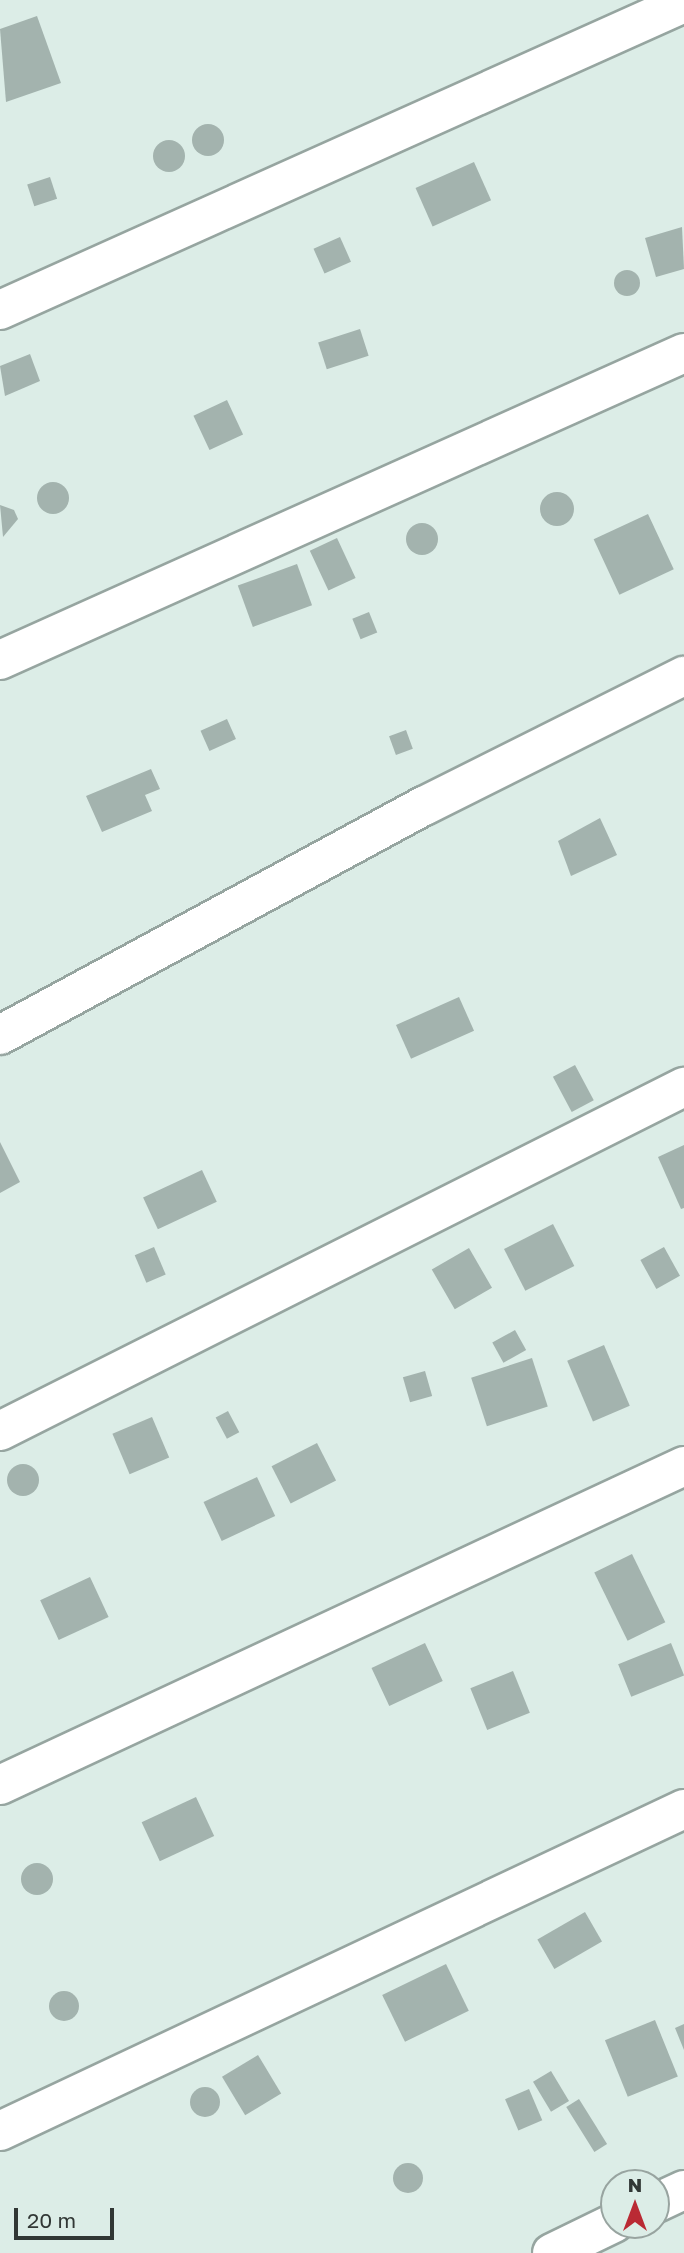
<!DOCTYPE html>
<html>
<head>
<meta charset="utf-8">
<style>
	body { margin:0 }
	#map { position:relative; width:684px; height:2253px; overflow:hidden; background:#dcede7; font-family:"Golos Text",sans-serif }
	div>[style] { position:absolute }
	[style*='--x'] { left:calc(var(--x)*1px); top:calc(var(--y)*1px); width:calc(var(--w)*1px); rotate:calc(var(--a)*1deg) }
	.building>* { inset:0; background:#a3b3ae; transform-origin:0 0 }
	.round { border-radius:50% }
	.roads { filter:drop-shadow(2px 0 #96a5a0) drop-shadow(-2px 0 #96a5a0) drop-shadow(0 2px #96a5a0) drop-shadow(0 -2px #96a5a0) }
	.minor>* { height:38px; margin:-19px; padding:0 19px; transform-origin:19px; border-radius:19px; background:#fff }
	span { translate:-50% -50%; white-space:nowrap; text-align:center; line-height:1.15; -webkit-text-stroke:5px #dcede7; paint-order:stroke }
	.north { position:absolute; left:600px; top:2169px; width:70px; height:70px; box-sizing:border-box; background:#dcede7; border:2px solid #98a4a0; border-radius:50%; rotate:0deg; font-size:19px; font-weight:700; line-height:28px; text-align:center; color:#313735 }
	.north::after { content:''; display:block; margin:auto; width:24px; height:32px; background:#ba2a34; clip-path:polygon(50% 0,100% 100%,50% 72%,0 100%) }
	.scale { position:absolute; left:14px; top:2208px; width:100px; height:32px; box-sizing:border-box; border:4px solid #313735; border-top:0; padding-left:9px; font-size:21px; line-height:24px; white-space:nowrap; color:#313735; -webkit-text-stroke:5px #dcede7; paint-order:stroke }
</style>
</head>
<body>
<div id="map">
	<div class="building">
		<i style="clip-path:polygon(37px 16px,61px 83px,6px 102px,0 29px)"></i>
		<i class="round" style="left:192px;top:124px;width:32px;height:32px"></i>
		<i class="round" style="left:153px;top:140px;width:32px;height:32px"></i>
		<i style="left:474px;top:162px;width:42px;height:64px;rotate:66deg"></i>
		<i style="left:50px;top:177px;width:23px;height:24px;rotate:72deg"></i>
		<i style="clip-path:polygon(682px 227px,684px 269px,656px 277px,645px 238px)"></i>
		<i style="left:340px;top:237px;width:27px;height:29px;rotate:66deg"></i>
		<i class="round" style="left:614px;top:270px;width:26px;height:26px"></i>
		<i style="left:360px;top:329px;width:28px;height:44px;rotate:72deg"></i>
		<i style="clip-path:polygon(30px 354px,40px 381px,5px 396px,0 366px)"></i>
		<i style="left:227px;top:400px;width:38px;height:37px;rotate:65deg"></i>
		<i class="round" style="left:37px;top:482px;width:32px;height:32px"></i>
		<i class="round" style="left:540px;top:492px;width:34px;height:34px"></i>
		<i style="clip-path:polygon(0 505px,14px 510px,18px 519px,3px 537px)"></i>
		<i style="left:648px;top:514px;width:61px;height:60px;rotate:65deg"></i>
		<i class="round" style="left:406px;top:523px;width:32px;height:32px"></i>
		<i style="left:337px;top:538px;width:44px;height:30px;rotate:65deg"></i>
		<i style="left:297px;top:564px;width:44px;height:63px;rotate:70deg"></i>
		<i style="left:369px;top:612px;width:22px;height:18px;rotate:68deg"></i>
		<i style="left:227px;top:719px;width:22px;height:29px;rotate:66deg"></i>
		<i style="left:406px;top:730px;width:20px;height:18px;rotate:70deg"></i>
		<i style="clip-path:polygon(151px 769px,160px 789px,145px 795px,152px 811px,102px 832px,86px 796px)"></i>
		<i style="clip-path:polygon(600px 818px,617px 855px,571px 876px,558px 841px)"></i>
		<i style="left:459px;top:997px;width:37px;height:69px;rotate:66deg"></i>
		<i style="left:575px;top:1065px;width:40px;height:25px;rotate:62deg"></i>
		<i style="clip-path:polygon(0 1142px,20px 1182px,0 1193px)"></i>
		<i style="clip-path:polygon(684px 1145px,684px 1208px,681px 1209px,658px 1157px)"></i>
		<i style="left:202px;top:1170px;width:35px;height:65px;rotate:65deg"></i>
		<i style="left:553px;top:1224px;width:47px;height:55px;rotate:63deg"></i>
		<i style="left:154px;top:1247px;width:30px;height:21px;rotate:67deg"></i>
		<i style="left:664px;top:1247px;width:33px;height:27px;rotate:61deg"></i>
		<i style="left:469px;top:1248px;width:46px;height:43px;rotate:60deg"></i>
		<i style="left:515px;top:1330px;width:23px;height:26px;rotate:61deg"></i>
		<i style="left:604px;top:1345px;width:66px;height:40px;rotate:67deg"></i>
		<i style="left:532px;top:1358px;width:51px;height:64px;rotate:72deg"></i>
		<i style="left:425px;top:1371px;width:26px;height:23px;rotate:74deg"></i>
		<i style="left:228px;top:1411px;width:24px;height:14px;rotate:62deg"></i>
		<i style="left:152px;top:1417px;width:44px;height:43px;rotate:67deg"></i>
		<i style="left:317px;top:1443px;width:42px;height:51px;rotate:63deg"></i>
		<i class="round" style="left:7px;top:1464px;width:32px;height:32px"></i>
		<i style="left:257px;top:1477px;width:43px;height:59px;rotate:65deg"></i>
		<i style="left:632px;top:1554px;width:76px;height:42px;rotate:64deg"></i>
		<i style="left:90px;top:1577px;width:44px;height:55px;rotate:65deg"></i>
		<i style="left:425px;top:1643px;width:42px;height:59px;rotate:65deg"></i>
		<i style="left:671px;top:1643px;width:35px;height:57px;rotate:68deg"></i>
		<i style="left:513px;top:1671px;width:45px;height:46px;rotate:68deg"></i>
		<i style="left:196px;top:1797px;width:43px;height:60px;rotate:65deg"></i>
		<i class="round" style="left:21px;top:1863px;width:32px;height:32px"></i>
		<i style="left:585px;top:1912px;width:34px;height:55px;rotate:60deg"></i>
		<i style="left:446px;top:1964px;width:52px;height:71px;rotate:64deg"></i>
		<i class="round" style="left:49px;top:1991px;width:30px;height:30px"></i>
		<i style="left:655px;top:2020px;width:61px;height:54px;rotate:68deg"></i>
		<i style="clip-path:polygon(684px 2024px,684px 2050px,675px 2028px)"></i>
		<i style="left:258px;top:2055px;width:45px;height:42px;rotate:59deg"></i>
		<i style="left:551px;top:2071px;width:35px;height:21px;rotate:59deg"></i>
		<i class="round" style="left:190px;top:2087px;width:30px;height:30px"></i>
		<i style="left:529px;top:2089px;width:34px;height:26px;rotate:67deg"></i>
		<i style="left:579px;top:2099px;width:53px;height:15px;rotate:58deg"></i>
		<i class="round" style="left:393px;top:2163px;width:30px;height:30px"></i>
	</div>
	<div class="roads">
		<div class="minor">
			<i style="--x:0;--y:310;--w:750;--a:-24.17"></i>
			<i style="--x:0;--y:660;--w:750;--a:-24.17"></i>
			<i style="--x:0;--y:1035;--w:482;--a:-28.4"></i>
			<i style="--x:424;--y:806;--w:291;--a:-26.6"></i>
			<i style="--x:0;--y:1431;--w:766;--a:-26.7"></i>
			<i style="--x:0;--y:1785;--w:755;--a:-25"></i>
			<i style="--x:0;--y:2131;--w:756;--a:-25.21"></i>
			<i style="--x:656;--y:2203;--w:31;--a:-25"></i>
			<i style="--x:552;--y:2253;--w:69;--a:-25.8"></i>
		</div>
	</div>
	<div class="north">N</div>
	<div class="scale">20 m</div>
</div>
</body>
</html>
